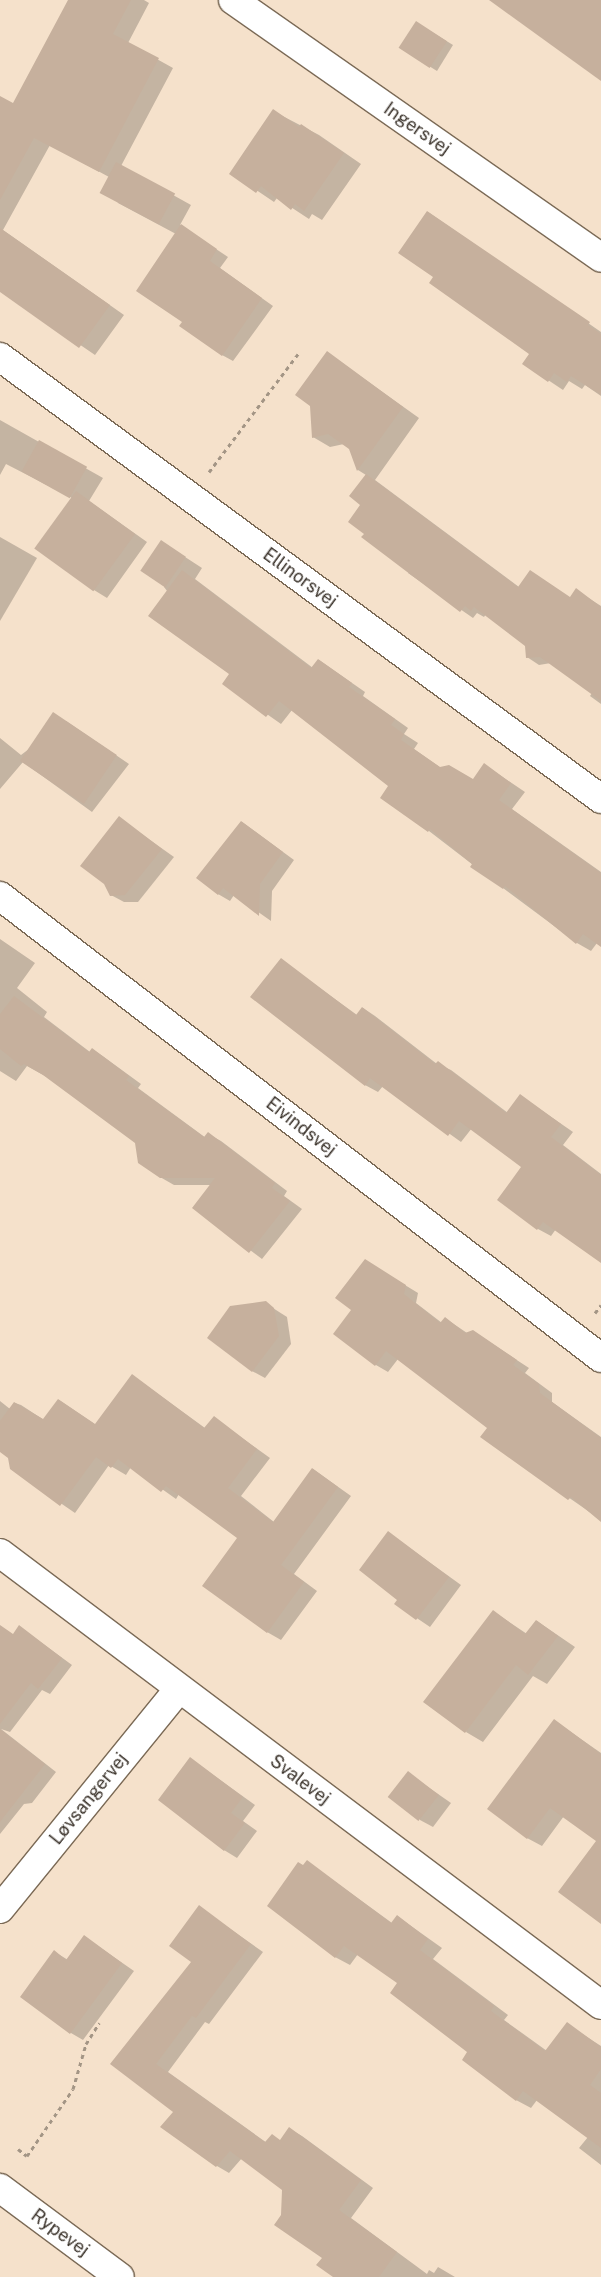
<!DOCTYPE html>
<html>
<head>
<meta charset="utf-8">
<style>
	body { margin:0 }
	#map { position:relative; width:601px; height:2277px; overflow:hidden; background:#f5e1cb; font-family:"Public Sans",sans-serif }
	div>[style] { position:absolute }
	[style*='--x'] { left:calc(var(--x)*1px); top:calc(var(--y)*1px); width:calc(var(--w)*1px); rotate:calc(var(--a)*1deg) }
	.shadow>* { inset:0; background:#0003 }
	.building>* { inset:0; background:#c6b09d; transform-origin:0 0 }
	.path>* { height:3px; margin-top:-1.5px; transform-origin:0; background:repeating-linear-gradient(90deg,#a39585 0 4px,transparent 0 8px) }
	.roads { filter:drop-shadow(1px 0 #7b6a56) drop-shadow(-1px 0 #7b6a56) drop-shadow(0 1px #7b6a56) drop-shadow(0 -1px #7b6a56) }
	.minor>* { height:28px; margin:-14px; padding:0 14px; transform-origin:14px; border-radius:14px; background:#fff }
	.tertiary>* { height:28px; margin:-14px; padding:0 14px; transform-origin:14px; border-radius:14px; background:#fff }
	span { translate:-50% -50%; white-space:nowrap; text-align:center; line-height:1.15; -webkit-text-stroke:4px #fff; paint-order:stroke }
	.street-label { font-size:18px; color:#3a322a }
</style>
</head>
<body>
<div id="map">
	<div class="shadow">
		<i style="clip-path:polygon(70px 0,144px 0,149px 3px,128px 43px,173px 68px,121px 166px,191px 205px,180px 225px,228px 257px,220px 268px,273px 306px,233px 361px,222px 355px,176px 234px,118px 203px,109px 177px,50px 145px,3px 230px,124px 315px,95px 355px,0 290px,0 97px,14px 105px)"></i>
		<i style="clip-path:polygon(422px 26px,453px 45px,437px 71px,400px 48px)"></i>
		<i style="clip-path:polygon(273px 111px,319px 135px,361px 164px,322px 220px,312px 214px,309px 219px,277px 198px,274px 202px,231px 173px)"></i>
		<i style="clip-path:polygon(428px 212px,601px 332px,601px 396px,585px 385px,582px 389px,569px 381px,563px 390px,524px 364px,531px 354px,435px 276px)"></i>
		<i style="clip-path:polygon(328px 353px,419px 418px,375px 480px,519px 587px,570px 598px,576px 590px,601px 606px,601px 704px,590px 696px,592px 693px,551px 663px,539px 665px,527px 657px,526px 645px,486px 614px,484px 617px,477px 613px,473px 618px,408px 573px,409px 571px,366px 533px,362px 505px,366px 475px,358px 470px,350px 448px,344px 444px,330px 447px,313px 437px)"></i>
		<i style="clip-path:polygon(0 420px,103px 478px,89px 501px,147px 542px,107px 598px,94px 590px,72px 498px,6px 464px,0 475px)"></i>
		<i style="clip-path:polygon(0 537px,37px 558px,0 621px)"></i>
		<i style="clip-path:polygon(162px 542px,202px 568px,195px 579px,313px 668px,319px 660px,365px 692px,363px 696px,408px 728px,404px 734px,418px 743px,414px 749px,441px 768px,473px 781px,485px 765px,525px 792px,512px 809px,601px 872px,601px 946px,597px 943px,591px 951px,577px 943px,503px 888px,429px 831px,390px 786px,292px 710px,281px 724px,224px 684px,231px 674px,164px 587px)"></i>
		<i style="clip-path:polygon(66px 721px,129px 764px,92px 812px,23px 762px,0 789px,0 738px,21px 755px)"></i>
		<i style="clip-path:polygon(119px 818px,174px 857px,138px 902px,124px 902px,111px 895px)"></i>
		<i style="clip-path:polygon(242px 822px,294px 860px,272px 891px,271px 921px,234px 895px,230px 901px,218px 894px)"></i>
		<i style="clip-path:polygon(0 939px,35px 963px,17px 988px,47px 1012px,44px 1017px,90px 1052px,92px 1049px,104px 1057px,141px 1084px,138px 1088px,206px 1138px,208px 1134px,221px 1141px,287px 1191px,284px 1196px,302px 1209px,262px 1259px,194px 1208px,212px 1185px,174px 1185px,160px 1177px,136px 1142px,47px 1077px,27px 1066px,16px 1081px,0 1071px)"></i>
		<i style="clip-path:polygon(281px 960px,357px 1015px,363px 1008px,375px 1016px,437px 1064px,451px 1070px,508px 1113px,521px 1096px,573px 1132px,563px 1145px,601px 1174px,601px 1260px,556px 1229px,551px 1236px,538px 1229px,523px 1167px,472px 1128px,461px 1142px,383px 1086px,378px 1092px,365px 1085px)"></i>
		<i style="clip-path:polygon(377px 1268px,418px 1293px,416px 1303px,442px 1323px,445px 1318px,467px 1333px,473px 1331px,529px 1368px,525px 1373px,552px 1393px,552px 1402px,601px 1437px,601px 1520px,482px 1437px,489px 1428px,398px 1359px,388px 1372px,376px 1365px,353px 1310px)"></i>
		<i style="clip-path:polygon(265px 1303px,287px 1317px,291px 1344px,265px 1378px,252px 1371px)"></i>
		<i style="clip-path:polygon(132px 1375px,205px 1428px,214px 1418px,270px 1458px,241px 1496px,274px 1522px,313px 1469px,351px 1496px,294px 1574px,317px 1591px,281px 1640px,267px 1632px,239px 1538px,179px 1494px,176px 1499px,131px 1467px,126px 1475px,109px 1465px,75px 1513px,11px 1469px,9px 1458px,0 1451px,0 1401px,10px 1409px,15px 1403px,21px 1405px,44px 1420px,59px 1400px,96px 1425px)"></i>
		<i style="clip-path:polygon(389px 1533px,461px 1585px,430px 1627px,396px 1604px,399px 1599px)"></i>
		<i style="clip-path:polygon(493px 1611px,527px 1634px,537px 1621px,575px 1647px,547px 1684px,533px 1676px,483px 1742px,466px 1732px)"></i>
		<i style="clip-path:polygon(20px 1627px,72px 1665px,50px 1694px,42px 1690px,10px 1732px,1px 1729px,56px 1772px,32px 1803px,24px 1804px,0 1834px,0 1638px,14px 1635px)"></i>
		<i style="clip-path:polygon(555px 1721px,601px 1753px,601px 1923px,597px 1841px,564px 1816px,542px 1846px,527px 1838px)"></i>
		<i style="clip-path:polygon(191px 1759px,255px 1805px,243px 1821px,257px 1831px,237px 1858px,224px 1850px)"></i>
		<i style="clip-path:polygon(408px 1773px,451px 1803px,433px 1827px,420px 1820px)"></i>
		<i style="clip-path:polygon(308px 1862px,392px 1923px,397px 1916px,442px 1948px,433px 1959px,508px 2015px,504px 2020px,547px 2051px,567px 2024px,601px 2046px,601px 2165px,579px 2148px,588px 2137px,537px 2100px,531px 2108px,516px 2100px,399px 1983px,358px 1954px,350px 1965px,335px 1957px,304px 1867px)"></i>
		<i style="clip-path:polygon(199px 1907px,263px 1952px,209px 2024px,205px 2022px,168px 2072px,267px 2143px,281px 2141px,290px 2129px,302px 2136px,373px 2188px,351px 2218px,427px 2274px,429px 2270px,434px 2273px,438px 2267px,455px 2277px,335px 2277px,323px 2257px,283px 2216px,283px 2189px,242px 2158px,229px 2173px,217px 2166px,175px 2112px,112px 2064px,192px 1962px)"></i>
		<i style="clip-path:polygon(85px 1937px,134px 1971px,83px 2040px,71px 2033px,55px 1952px,68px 1960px)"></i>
	</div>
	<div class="building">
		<i style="clip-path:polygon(68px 0,131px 0,113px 34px,159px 58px,99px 172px,34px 138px,0 200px,0 96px,13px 103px)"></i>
		<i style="clip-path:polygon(489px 0,601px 0,601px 81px)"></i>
		<i style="left:416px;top:21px;width:37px;height:32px;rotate:33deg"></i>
		<i style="clip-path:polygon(273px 109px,299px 127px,301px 124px,344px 153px,304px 211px,295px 204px,291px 210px,261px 186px,256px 193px,229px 174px)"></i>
		<i style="left:116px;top:162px;width:67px;height:35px;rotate:28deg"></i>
		<i style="clip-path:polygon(427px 211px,590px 322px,588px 325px,601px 334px,601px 395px,571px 376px,567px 382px,554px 373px,548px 382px,522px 364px,529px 354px,429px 283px,433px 277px,398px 253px)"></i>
		<i style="clip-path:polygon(181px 224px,217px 249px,210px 261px,262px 298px,222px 356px,179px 326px,182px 322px,136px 291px)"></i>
		<i style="clip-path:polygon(0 228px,110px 305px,79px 348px,0 292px)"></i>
		<i style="clip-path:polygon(327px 351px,403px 407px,357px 471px,349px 449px,328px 434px,312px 438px,310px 406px,295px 395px)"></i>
		<i style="left:39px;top:440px;width:55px;height:36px;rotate:29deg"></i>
		<i style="clip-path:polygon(366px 474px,518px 587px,530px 570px,570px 597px,576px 588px,601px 607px,601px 701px,540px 657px,526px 658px,525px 646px,474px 607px,471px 611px,465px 606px,460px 612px,361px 537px,364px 534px,348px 522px,360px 505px,349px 496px)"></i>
		<i style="left:76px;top:491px;width:73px;height:71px;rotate:36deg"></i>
		<i style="left:161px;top:540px;width:30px;height:37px;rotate:34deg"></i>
		<i style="clip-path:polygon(182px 570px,311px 668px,318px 659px,352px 683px,349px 687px,395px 719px,391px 725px,404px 734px,401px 740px,440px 767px,449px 765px,473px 779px,484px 763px,511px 783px,499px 800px,601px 873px,601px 947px,583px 934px,576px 944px,505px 886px,503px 889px,470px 867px,472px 864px,430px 829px,428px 832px,380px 798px,388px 786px,279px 701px,266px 717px,222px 684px,229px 674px,148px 616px)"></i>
		<i style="left:53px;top:712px;width:77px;height:59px;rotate:34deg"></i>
		<i style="clip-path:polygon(119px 816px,162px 849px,125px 895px,110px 896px,104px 884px,80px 866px)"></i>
		<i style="clip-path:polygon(241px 821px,283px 852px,260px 884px,259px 916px,223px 888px,218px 895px,196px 878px)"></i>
		<i style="clip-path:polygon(281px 958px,356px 1015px,362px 1007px,435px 1064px,438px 1061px,506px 1113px,520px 1094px,561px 1124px,551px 1137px,601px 1175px,601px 1263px,543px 1222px,537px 1230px,497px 1200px,521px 1167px,459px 1121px,448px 1136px,370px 1078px,365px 1086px,250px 997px)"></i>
		<i style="clip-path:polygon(14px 996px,89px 1052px,92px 1048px,129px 1076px,126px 1080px,204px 1137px,208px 1132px,275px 1183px,272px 1188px,290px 1201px,249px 1253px,192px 1208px,215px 1178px,160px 1178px,138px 1163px,135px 1143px,43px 1075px,24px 1064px,21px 1066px,0 1049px,0 1014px)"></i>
		<i style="clip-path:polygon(365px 1259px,406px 1285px,404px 1294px,440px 1323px,445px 1317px,465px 1333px,473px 1330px,517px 1360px,513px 1365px,539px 1384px,540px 1393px,601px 1438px,601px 1522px,571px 1497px,568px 1500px,480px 1437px,487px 1428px,386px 1351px,375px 1366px,333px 1334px,351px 1310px,335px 1298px)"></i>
		<i style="clip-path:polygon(266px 1301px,274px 1308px,279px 1336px,252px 1372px,207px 1338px,230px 1306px)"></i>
		<i style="clip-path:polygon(132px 1374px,204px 1428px,214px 1416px,257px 1449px,228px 1488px,273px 1522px,312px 1468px,338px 1487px,281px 1565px,304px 1582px,267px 1633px,202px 1586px,237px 1538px,166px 1486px,161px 1492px,118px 1459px,111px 1468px,96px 1457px,60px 1506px,10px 1469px,8px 1458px,0 1452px,0 1421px,14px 1402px,43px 1419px,58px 1399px,95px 1424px)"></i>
		<i style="clip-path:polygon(388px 1531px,449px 1577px,416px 1620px,394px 1604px,397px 1600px,359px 1570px)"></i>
		<i style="clip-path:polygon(493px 1610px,525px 1634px,536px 1620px,558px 1636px,528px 1675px,516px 1665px,465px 1733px,423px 1702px)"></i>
		<i style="clip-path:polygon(0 1625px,13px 1634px,19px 1625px,62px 1658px,38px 1689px,31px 1683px,0 1724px)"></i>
		<i style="clip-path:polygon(554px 1719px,601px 1754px,601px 1924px,558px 1892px,596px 1841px,550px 1808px,527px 1839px,487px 1809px)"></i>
		<i style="clip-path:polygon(0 1729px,45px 1764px,0 1822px)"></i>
		<i style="clip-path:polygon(190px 1757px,243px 1797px,231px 1813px,245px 1823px,224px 1851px,158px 1800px)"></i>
		<i style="left:408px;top:1771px;width:39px;height:33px;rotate:38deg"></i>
		<i style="clip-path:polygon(307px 1860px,391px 1923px,397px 1915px,428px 1939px,420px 1950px,494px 2006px,491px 2011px,545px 2051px,567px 2022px,601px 2047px,601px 2069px,590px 2085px,601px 2093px,601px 2148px,523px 2091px,516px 2101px,462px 2060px,467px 2052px,390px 1993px,397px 1983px,344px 1946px,335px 1958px,267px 1906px,298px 1862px,303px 1865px)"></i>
		<i style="clip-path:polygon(199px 1905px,251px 1944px,196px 2018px,192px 2016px,156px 2064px,265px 2142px,272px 2134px,280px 2140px,289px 2127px,361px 2180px,339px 2210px,397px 2252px,379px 2277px,333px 2277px,316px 2265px,322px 2258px,274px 2225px,281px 2215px,282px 2190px,230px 2151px,216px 2167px,160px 2127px,173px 2112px,110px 2064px,191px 1962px,169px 1946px)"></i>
		<i style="clip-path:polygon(84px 1935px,122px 1963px,70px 2034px,20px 1997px,54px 1950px,66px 1960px)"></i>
	</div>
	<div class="path">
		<i style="--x:209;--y:472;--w:148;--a:-53"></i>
		<i style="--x:595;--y:1313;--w:10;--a:-53"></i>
		<i style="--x:18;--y:2149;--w:11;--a:38"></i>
		<i style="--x:27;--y:2156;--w:81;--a:-55.5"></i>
		<i style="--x:73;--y:2089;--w:47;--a:-73.9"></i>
		<i style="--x:86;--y:2044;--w:25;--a:-58"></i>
	</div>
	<div class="roads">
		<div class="minor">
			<i style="--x:233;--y:0;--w:449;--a:35"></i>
			<i style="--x:0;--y:357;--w:746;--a:36.33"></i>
			<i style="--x:0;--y:1553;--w:752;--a:36.95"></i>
			<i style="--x:0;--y:1909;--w:284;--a:-50.9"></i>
			<i style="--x:0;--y:2188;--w:149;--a:36.6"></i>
		</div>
		<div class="tertiary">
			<i style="--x:0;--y:896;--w:758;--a:37.55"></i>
		</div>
	</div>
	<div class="street-label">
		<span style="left:417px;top:129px;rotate:35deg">Ingersvej</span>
		<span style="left:300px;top:578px;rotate:36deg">Ellinorsvej</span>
		<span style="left:301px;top:1127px;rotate:38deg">Eivindsvej</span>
		<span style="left:300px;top:1780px;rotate:37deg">Svalevej</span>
		<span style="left:89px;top:1799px;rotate:-51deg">Løvsangervej</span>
		<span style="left:60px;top:2233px;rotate:36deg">Rypevej</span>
	</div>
</div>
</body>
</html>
